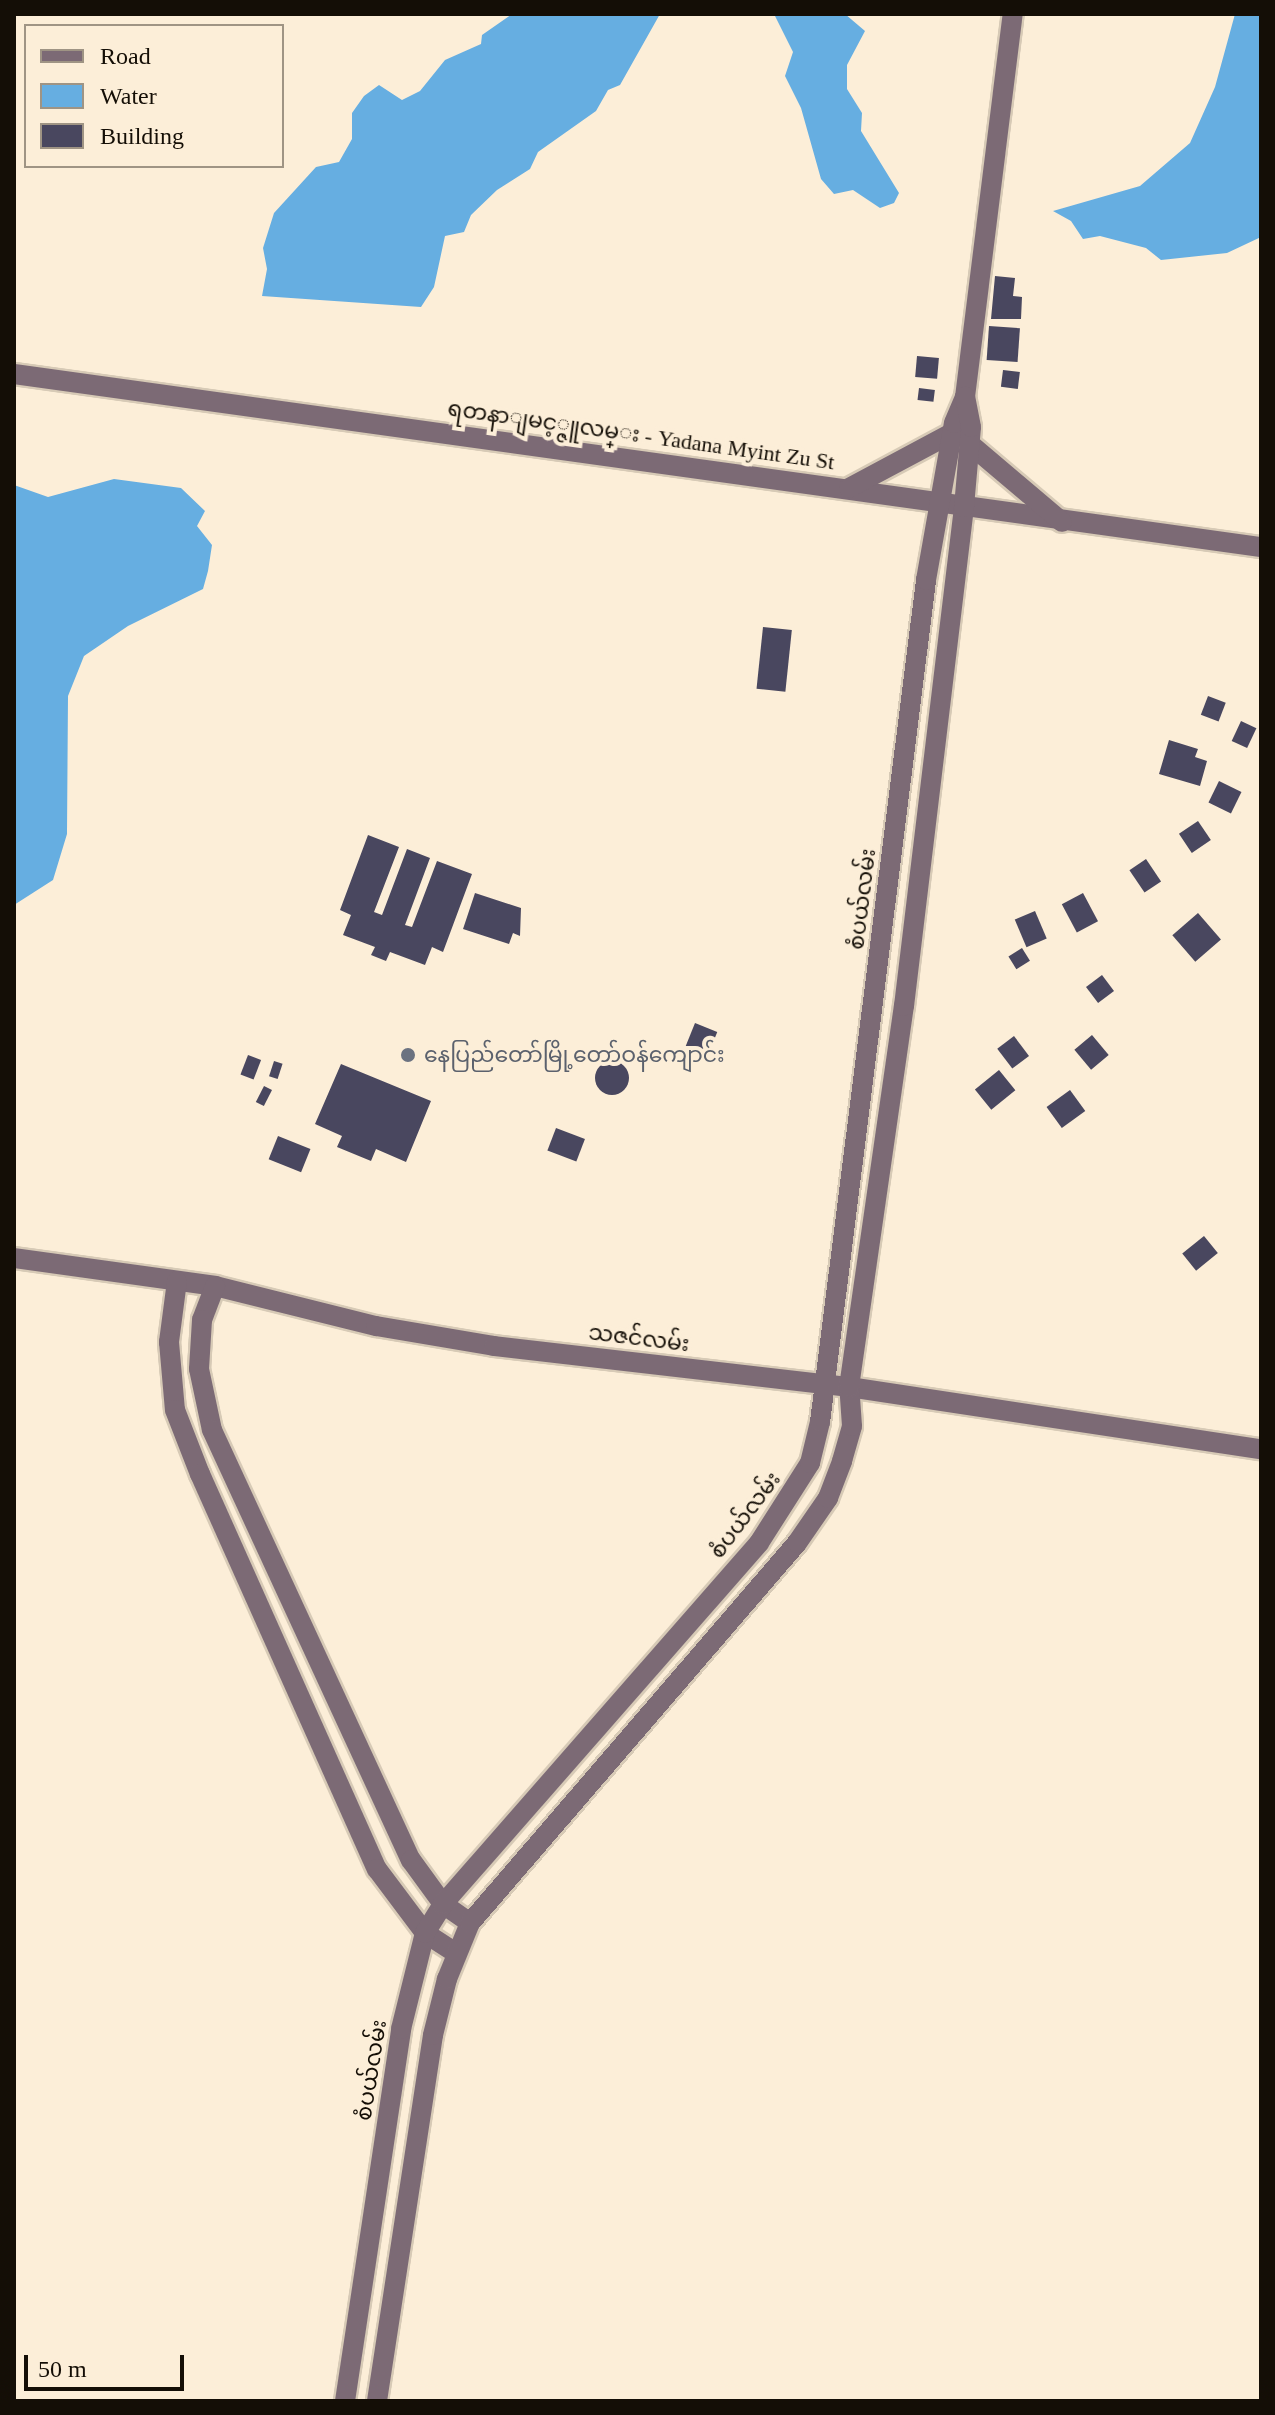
<!DOCTYPE html>
<html>
<head>
<meta charset="utf-8">
<style>
	body { margin:0 }
	#map { position:relative; width:1275px; height:2415px; overflow:hidden; background:#fceed8; font-family:"Times New Roman","Noto Sans Myanmar",serif }
	div>[style] { position:absolute }
	[style*='--x'] { left:calc(var(--x)*1px); top:calc(var(--y)*1px); width:calc(var(--w)*1px); rotate:calc(var(--a)*1deg) }
	.water>* { inset:0; background:#66aee1 }
	.building>* { inset:0; background:#49475f; transform-origin:0 0 }
	.round { border-radius:50% }
	.roads { filter:drop-shadow(2px 0 #d7cab6) drop-shadow(-2px 0 #d7cab6) drop-shadow(0 2px #d7cab6) drop-shadow(0 -2px #d7cab6) }
	.secondary>* { height:20px; margin:-10px; padding:0 10px; transform-origin:10px; border-radius:10px; background:#7c6a75 }
	.dots>* { width:22px; height:22px; translate:-50% -50%; box-sizing:border-box; border:4px solid #fceed8; border-radius:50% }
	span { translate:-50% -50%; white-space:nowrap; text-align:center; line-height:1.15; -webkit-text-stroke:8px #fceed8; paint-order:stroke }
	.street-label { font-size:22px; color:#140e06 }
	.worship-label { font-size:22px; color:#5b616d }
	.left { translate:0 -50%; text-align:left }
	.frame { position:absolute; inset:0; border:16px solid #140e06; pointer-events:none }
	.legend { position:absolute; left:24px; top:24px; width:260px; height:144px; box-sizing:border-box; background:#fceed8; border:2px solid #9f9484; margin:0; padding:10px 14px; list-style:none; font-size:24px; color:#140e06 }
	.legend li { display:flex; align-items:center; gap:16px; height:40px }
	.legend b { width:40px; border:2px solid #9f9484 }
	.scale { position:absolute; left:24px; top:2355px; width:160px; height:36px; box-sizing:border-box; border:4px solid #140e06; border-top:0; padding-left:10px; font-size:24px; line-height:28px; white-space:nowrap; color:#140e06; -webkit-text-stroke:6px #fceed8; paint-order:stroke }
</style>
</head>
<body>
<div id="map">
	<div class="water">
		<i style="clip-path:polygon(512px 14px,660px 14px,620px 85px,608px 90px,596px 111px,538px 152px,530px 169px,497px 190px,471px 215px,464px 232px,445px 236px,434px 287px,421px 307px,262px 296px,267px 269px,263px 248px,274px 213px,316px 167px,339px 162px,352px 139px,352px 113px,364px 96px,379px 85px,402px 100px,420px 91px,445px 60px,481px 44px,482px 35px)"></i>
		<i style="clip-path:polygon(774px 14px,845px 14px,865px 31px,847px 65px,847px 89px,862px 113px,861px 131px,899px 193px,894px 203px,880px 208px,853px 190px,834px 194px,821px 179px,801px 108px,785px 76px,793px 52px)"></i>
		<i style="clip-path:polygon(1235px 14px,1261px 14px,1261px 237px,1227px 253px,1161px 260px,1146px 248px,1100px 236px,1083px 239px,1071px 221px,1053px 211px,1140px 186px,1190px 143px,1215px 87px)"></i>
		<i style="clip-path:polygon(114px 479px,181px 488px,205px 511px,197px 526px,212px 545px,208px 571px,203px 589px,128px 626px,84px 656px,68px 696px,67px 834px,53px 880px,14px 905px,14px 485px,48px 497px)"></i>
	</div>
	<div class="building">
		<i style="clip-path:polygon(995px 276px,1015px 278px,1013px 296px,1022px 297px,1021px 319px,991px 319px)"></i>
		<i style="left:989px;top:326px;width:31px;height:34px;rotate:4deg"></i>
		<i style="left:917px;top:356px;width:22px;height:21px;rotate:5deg"></i>
		<i style="left:1003px;top:370px;width:17px;height:17px;rotate:7deg"></i>
		<i style="left:919px;top:388px;width:16px;height:12px;rotate:7deg"></i>
		<i style="left:763px;top:627px;width:29px;height:62px;rotate:6deg"></i>
		<i style="left:1208px;top:696px;width:19px;height:20px;rotate:21deg"></i>
		<i style="left:1241px;top:721px;width:17px;height:22px;rotate:25deg"></i>
		<i style="clip-path:polygon(1169px 740px,1198px 749px,1195px 757px,1207px 761px,1200px 786px,1159px 774px)"></i>
		<i style="left:1219px;top:781px;width:25px;height:24px;rotate:26deg"></i>
		<i style="left:1198px;top:821px;width:23px;height:23px;rotate:56deg"></i>
		<i style="clip-path:polygon(368px 835px,399px 847px,374px 912px,382px 915px,407px 849px,430px 858px,405px 925px,412px 927px,437px 861px,472px 874px,443px 952px,432px 947px,425px 965px,390px 952px,386px 961px,371px 955px,375px 947px,343px 935px,351px 915px,340px 910px)"></i>
		<i style="left:1146px;top:859px;width:27px;height:20px;rotate:56deg"></i>
		<i style="clip-path:polygon(475px 893px,521px 908px,520px 936px,513px 933px,509px 944px,463px 929px)"></i>
		<i style="left:1083px;top:893px;width:32px;height:24px;rotate:62deg"></i>
		<i style="left:1035px;top:911px;width:30px;height:22px;rotate:67deg"></i>
		<i style="left:1198px;top:913px;width:35px;height:34px;rotate:49deg"></i>
		<i style="left:1022px;top:948px;width:15px;height:16px;rotate:58deg"></i>
		<i style="left:1102px;top:975px;width:20px;height:20px;rotate:53deg"></i>
		<i style="left:695px;top:1023px;width:24px;height:25px;rotate:22deg"></i>
		<i style="left:1092px;top:1035px;width:26px;height:23px;rotate:50deg"></i>
		<i style="left:1014px;top:1036px;width:25px;height:21px;rotate:53deg"></i>
		<i style="left:248px;top:1055px;width:14px;height:21px;rotate:21deg"></i>
		<i class="round" style="left:595px;top:1061px;width:34px;height:34px"></i>
		<i style="left:274px;top:1061px;width:9px;height:16px;rotate:18deg"></i>
		<i style="clip-path:polygon(341px 1064px,431px 1101px,406px 1162px,376px 1149px,371px 1161px,337px 1147px,342px 1136px,315px 1124px)"></i>
		<i style="left:999px;top:1070px;width:26px;height:31px;rotate:51deg"></i>
		<i style="left:264px;top:1086px;width:9px;height:18px;rotate:27deg"></i>
		<i style="left:1070px;top:1090px;width:26px;height:29px;rotate:54deg"></i>
		<i style="left:556px;top:1128px;width:31px;height:24px;rotate:21deg"></i>
		<i style="left:278px;top:1136px;width:35px;height:25px;rotate:22deg"></i>
		<i style="left:1204px;top:1236px;width:22px;height:28px;rotate:51deg"></i>
	</div>
	<div class="roads">
		<div class="secondary">
			<i style="--x:14;--y:374;--w:1259;--a:7.9"></i>
			<i style="--x:971;--y:445;--w:119;--a:40.2"></i>
			<i style="--x:849;--y:488;--w:117;--a:-28.1"></i>
			<i style="--x:14;--y:1258;--w:203;--a:7.9"></i>
			<i style="--x:215;--y:1286;--w:166;--a:14"></i>
			<i style="--x:376;--y:1326;--w:120;--a:9.6"></i>
			<i style="--x:494;--y:1346;--w:357;--a:6.6"></i>
			<i style="--x:849;--y:1387;--w:417;--a:8.6"></i>
			<i style="--x:177;--y:1281;--w:62;--a:97.5"></i>
			<i style="--x:169;--y:1342;--w:68;--a:85"></i>
			<i style="--x:175;--y:1410;--w:69;--a:68.7"></i>
			<i style="--x:200;--y:1474;--w:433;--a:65.9"></i>
			<i style="--x:377;--y:1869;--w:80;--a:53.1"></i>
			<i style="--x:425;--y:1933;--w:37;--a:33"></i>
			<i style="--x:215;--y:1286;--w:36;--a:111"></i>
			<i style="--x:202;--y:1320;--w:49;--a:93.5"></i>
			<i style="--x:199;--y:1369;--w:62;--a:78"></i>
			<i style="--x:212;--y:1430;--w:474;--a:65.2"></i>
			<i style="--x:411;--y:1860;--w:54;--a:54"></i>
			<i style="--x:443;--y:1904;--w:33;--a:35"></i>
			<i style="--x:345;--y:2401;--w:376;--a:-81.4"></i>
			<i style="--x:401;--y:2029;--w:99;--a:-76"></i>
			<i style="--x:425;--y:1933;--w:34;--a:-58"></i>
			<i style="--x:443;--y:1904;--w:480;--a:-48.8"></i>
			<i style="--x:759;--y:1543;--w:95;--a:-57.5"></i>
			<i style="--x:810;--y:1463;--w:42;--a:-76.3"></i>
			<i style="--x:820;--y:1422;--w:849;--a:-82.82"></i>
			<i style="--x:926;--y:580;--w:159;--a:-79.9"></i>
			<i style="--x:954;--y:423;--w:28;--a:-67"></i>
			<i style="--x:965;--y:397;--w:386;--a:-82.9"></i>
			<i style="--x:377;--y:2401;--w:370;--a:-81.3"></i>
			<i style="--x:433;--y:2035;--w:58;--a:-76"></i>
			<i style="--x:447;--y:1979;--w:61;--a:-67.7"></i>
			<i style="--x:470;--y:1923;--w:501;--a:-49.29"></i>
			<i style="--x:797;--y:1543;--w:55;--a:-55.4"></i>
			<i style="--x:828;--y:1498;--w:40;--a:-69"></i>
			<i style="--x:842;--y:1461;--w:36;--a:-74"></i>
			<i style="--x:852;--y:1426;--w:39;--a:-94"></i>
			<i style="--x:849;--y:1387;--w:385;--a:-81.8"></i>
			<i style="--x:904;--y:1006;--w:503;--a:-83.14"></i>
			<i style="--x:964;--y:507;--w:80;--a:-85"></i>
			<i style="--x:971;--y:427;--w:31;--a:-101"></i>
		</div>
	</div>
	<div class="dots">
		<i style="left:408px;top:1055px;background:#6b7280"></i>
	</div>
	<div class="street-label">
		<span style="left:641px;top:435px;rotate:8deg">ရတနာျမင့္ဇူလမ္း - Yadana Myint Zu St</span>
		<span style="left:862px;top:899px;rotate:-83deg">စံပယ်လမ်း</span>
		<span style="left:639px;top:1338px;rotate:7deg">သဇင်လမ်း</span>
		<span style="left:745px;top:1515px;rotate:-53deg">စံပယ်လမ်း</span>
		<span style="left:371px;top:2070px;rotate:-81deg">စံပယ်လမ်း</span>
	</div>
	<div class="worship-label">
		<span class="left" style="left:424px;top:1055px">နေပြည်တော်မြို့တော်ဝန်ကျောင်း</span>
	</div>
	<div class="frame"></div>
	<ul class="legend">
	<li><b style="height:10px;background:#7c6a75"></b>Road</li>
	<li><b style="height:22px;background:#66aee1"></b>Water</li>
	<li><b style="height:22px;background:#49475f"></b>Building</li>
	</ul>
	<div class="scale">50 m</div>
</div>
</body>
</html>
